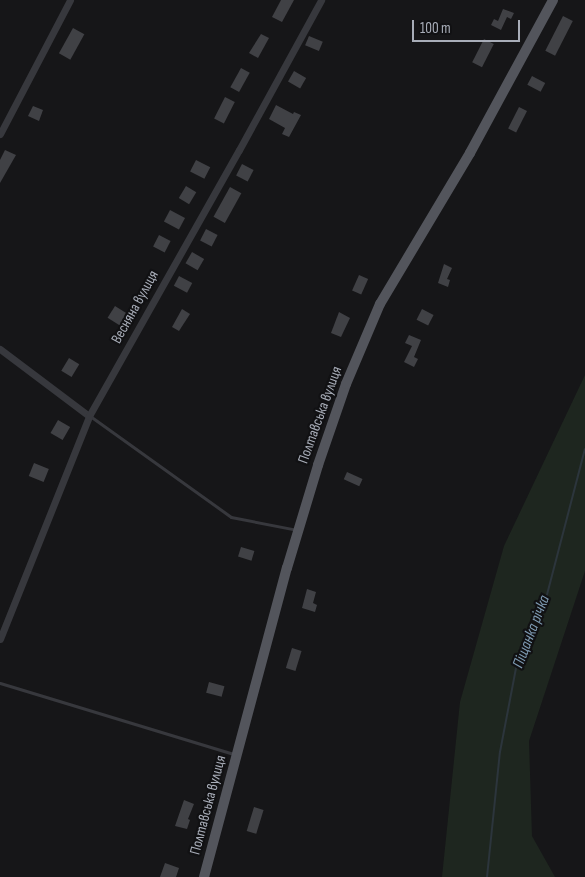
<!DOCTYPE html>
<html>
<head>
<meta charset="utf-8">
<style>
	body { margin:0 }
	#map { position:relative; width:585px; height:877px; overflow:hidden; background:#161618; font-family:"Sofia Sans Condensed",sans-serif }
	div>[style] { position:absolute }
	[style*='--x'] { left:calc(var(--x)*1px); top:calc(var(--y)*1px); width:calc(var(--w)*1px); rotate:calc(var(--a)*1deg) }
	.green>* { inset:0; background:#1e261f }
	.stream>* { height:2px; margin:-1px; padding:0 1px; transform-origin:1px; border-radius:1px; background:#2c353c }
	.building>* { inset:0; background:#404145; transform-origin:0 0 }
	.service>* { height:3px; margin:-1.5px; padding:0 1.5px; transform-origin:1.5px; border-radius:1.5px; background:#37383d }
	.minor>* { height:7px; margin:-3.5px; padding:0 3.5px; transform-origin:3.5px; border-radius:3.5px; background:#37383d }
	.primary>* { height:10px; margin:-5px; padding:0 5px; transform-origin:5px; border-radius:5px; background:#53555c }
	span { translate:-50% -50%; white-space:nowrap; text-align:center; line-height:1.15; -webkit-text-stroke:4.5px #111113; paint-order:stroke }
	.street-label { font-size:15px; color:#a8adb8 }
	.water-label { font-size:16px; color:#7f9bb3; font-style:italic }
	.scale { position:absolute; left:412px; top:20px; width:108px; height:22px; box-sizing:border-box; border:2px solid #a8adb8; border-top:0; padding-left:6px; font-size:15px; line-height:18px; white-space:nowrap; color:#a8adb8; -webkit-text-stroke:4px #111113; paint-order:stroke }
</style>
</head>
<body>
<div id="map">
	<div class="green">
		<i style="clip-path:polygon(585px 375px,585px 571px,529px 741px,532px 836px,555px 877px,442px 877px,460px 702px,504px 546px)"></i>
	</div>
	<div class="stream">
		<i style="--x:487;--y:877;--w:126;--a:-84.1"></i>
		<i style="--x:500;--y:752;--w:86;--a:-79.2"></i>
		<i style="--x:516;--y:668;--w:64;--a:-65"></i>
		<i style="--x:543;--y:610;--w:166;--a:-75.4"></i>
	</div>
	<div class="building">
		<i style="clip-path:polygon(281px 0,294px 0,282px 22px,272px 17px)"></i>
		<i style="clip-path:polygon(503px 9px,514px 13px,511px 19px,507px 17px,501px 30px,491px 25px,494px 19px,498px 21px)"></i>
		<i style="left:563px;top:16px;width:11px;height:39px;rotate:27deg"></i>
		<i style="left:73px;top:28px;width:13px;height:29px;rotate:29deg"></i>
		<i style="clip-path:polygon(261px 34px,269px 38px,258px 58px,249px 53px)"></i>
		<i style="left:309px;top:36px;width:15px;height:10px;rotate:23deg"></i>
		<i style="left:484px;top:39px;width:11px;height:26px;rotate:27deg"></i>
		<i style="left:241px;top:68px;width:10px;height:22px;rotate:29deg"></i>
		<i style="left:294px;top:71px;width:14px;height:12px;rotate:30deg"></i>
		<i style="left:532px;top:76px;width:15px;height:10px;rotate:28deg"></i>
		<i style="left:225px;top:97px;width:11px;height:24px;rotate:27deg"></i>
		<i style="clip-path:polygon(276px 105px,293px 114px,294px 112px,301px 115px,289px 137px,282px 134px,285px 128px,269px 119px)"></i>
		<i style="clip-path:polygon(33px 106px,43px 110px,39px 121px,28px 116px)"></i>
		<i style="left:519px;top:107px;width:9px;height:24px;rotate:27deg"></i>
		<i style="clip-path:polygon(5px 150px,16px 155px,0 183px,0 160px)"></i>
		<i style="left:196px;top:160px;width:16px;height:13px;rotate:27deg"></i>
		<i style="left:242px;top:164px;width:13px;height:13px;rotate:27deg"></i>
		<i style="left:186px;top:186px;width:12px;height:14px;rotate:31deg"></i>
		<i style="left:230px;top:187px;width:13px;height:34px;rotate:29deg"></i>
		<i style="left:170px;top:210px;width:17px;height:13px;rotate:28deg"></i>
		<i style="left:206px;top:229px;width:13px;height:13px;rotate:27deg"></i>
		<i style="left:159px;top:235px;width:13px;height:13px;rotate:27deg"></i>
		<i style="left:192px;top:252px;width:14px;height:13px;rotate:30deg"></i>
		<i style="clip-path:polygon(444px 264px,452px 268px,447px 279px,450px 280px,448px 287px,438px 283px)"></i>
		<i style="left:359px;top:275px;width:10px;height:17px;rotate:24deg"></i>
		<i style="left:179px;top:276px;width:15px;height:11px;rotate:28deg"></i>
		<i style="left:115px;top:306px;width:15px;height:14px;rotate:32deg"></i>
		<i style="clip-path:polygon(182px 309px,190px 314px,179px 331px,172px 327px)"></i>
		<i style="left:422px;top:309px;width:13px;height:12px;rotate:27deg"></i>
		<i style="clip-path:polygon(339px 312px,350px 318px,341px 337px,331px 333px)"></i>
		<i style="clip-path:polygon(409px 335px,421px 340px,414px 357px,418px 359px,414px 367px,404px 362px,412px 346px,405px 343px)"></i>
		<i style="left:69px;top:358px;width:12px;height:15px;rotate:31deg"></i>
		<i style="left:58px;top:420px;width:14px;height:15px;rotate:30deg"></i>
		<i style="left:34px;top:463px;width:16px;height:14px;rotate:22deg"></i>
		<i style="left:347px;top:472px;width:17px;height:8px;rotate:24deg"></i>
		<i style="left:241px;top:547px;width:14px;height:10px;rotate:17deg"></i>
		<i style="clip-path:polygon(307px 589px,316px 592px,313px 603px,317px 605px,315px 612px,302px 608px)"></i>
		<i style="left:292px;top:648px;width:10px;height:21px;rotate:17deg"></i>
		<i style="left:209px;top:682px;width:16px;height:11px;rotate:15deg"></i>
		<i style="clip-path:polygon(184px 800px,194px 804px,188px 819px,190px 820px,187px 829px,175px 826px)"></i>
		<i style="left:254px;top:807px;width:10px;height:25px;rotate:17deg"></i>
		<i style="clip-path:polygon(165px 863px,179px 868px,176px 877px,160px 877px)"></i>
	</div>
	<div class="service">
		<i style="--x:90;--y:416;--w:173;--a:35.6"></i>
		<i style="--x:231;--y:517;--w:67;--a:11.1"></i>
		<i style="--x:0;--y:683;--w:245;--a:16.9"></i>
	</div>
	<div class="minor">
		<i style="--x:0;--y:134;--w:151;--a:-62.4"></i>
		<i style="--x:0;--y:349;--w:111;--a:37"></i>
		<i style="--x:0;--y:639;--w:240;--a:-68.2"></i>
		<i style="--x:89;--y:416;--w:305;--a:-60.6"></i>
		<i style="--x:239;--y:150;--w:171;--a:-61.3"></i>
	</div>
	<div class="primary">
		<i style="--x:204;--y:877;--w:320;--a:-75"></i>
		<i style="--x:287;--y:568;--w:108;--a:-73.2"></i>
		<i style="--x:318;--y:465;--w:86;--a:-70.9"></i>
		<i style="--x:346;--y:384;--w:87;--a:-67"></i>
		<i style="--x:380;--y:304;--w:176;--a:-59.2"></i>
		<i style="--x:470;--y:153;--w:174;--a:-61.5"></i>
	</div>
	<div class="street-label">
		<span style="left:135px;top:307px;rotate:-61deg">Весняна вулиця</span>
		<span style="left:320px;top:415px;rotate:-70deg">Полтавська вулиця</span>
		<span style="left:208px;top:805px;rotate:-75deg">Полтавська вулиця</span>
	</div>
	<div class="water-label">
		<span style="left:532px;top:632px;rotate:-69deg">Піщанка річка</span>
	</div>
	<div class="scale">100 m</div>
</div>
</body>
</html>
